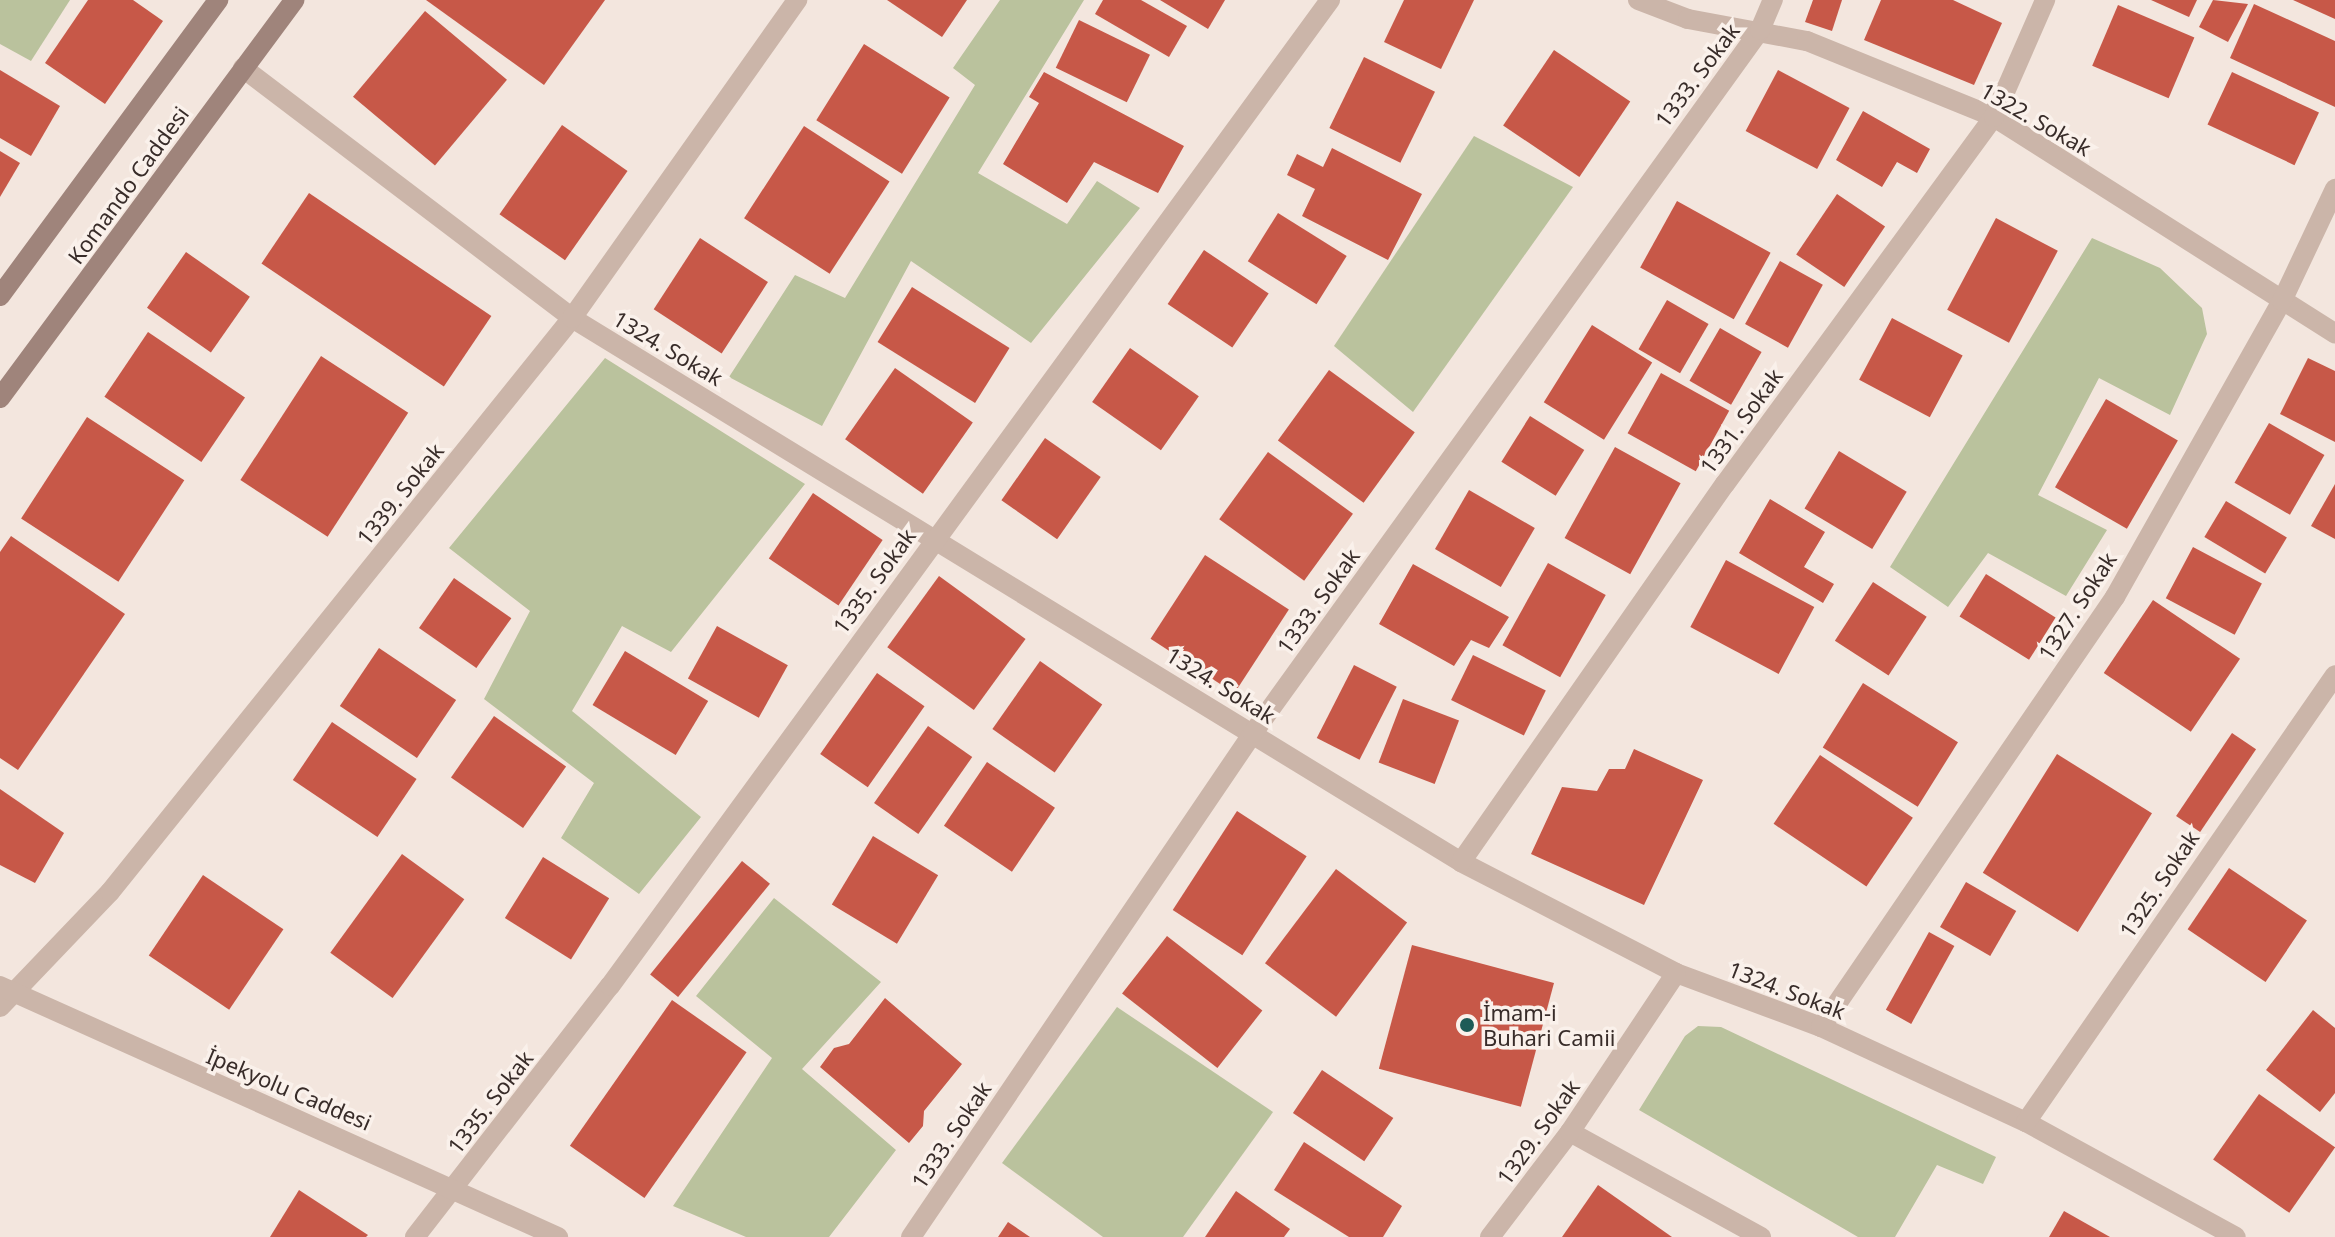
<!DOCTYPE html>
<html>
<head>
<meta charset="utf-8">
<style>
	body { margin:0 }
	#map { position:relative; width:2335px; height:1237px; overflow:hidden; background:#f3e6de; font-family:"Noto Sans",sans-serif }
	div>[style] { position:absolute }
	[style*='--x'] { left:calc(var(--x)*1px); top:calc(var(--y)*1px); width:calc(var(--w)*1px); rotate:calc(var(--a)*1deg) }
	.green>* { inset:0; background:#bac29d }
	.building>* { inset:0; background:#c75848; transform-origin:0 0 }
	.minor>* { height:20px; margin:-10px; padding:0 10px; transform-origin:10px; border-radius:10px; background:#cbb5a9 }
	.tertiary>* { height:20px; margin:-10px; padding:0 10px; transform-origin:10px; border-radius:10px; background:#cbb5a9 }
	.secondary>* { height:20px; margin:-10px; padding:0 10px; transform-origin:10px; border-radius:10px; background:#9f847b }
	.dots>* { width:22px; height:22px; translate:-50% -50%; box-sizing:border-box; border:4px solid #faf1eb; border-radius:50% }
	span { translate:-50% -50%; white-space:nowrap; text-align:center; line-height:1.15; -webkit-text-stroke:7px #faf1eb; paint-order:stroke }
	.street-label { font-size:22px; color:#382c29 }
	.poi-label { font-size:22px; color:#382c29 }
	.left { translate:0 -50%; text-align:left }
</style>
</head>
<body>
<div id="map">
	<div class="green">
		<i style="clip-path:polygon(0 0,70px 0,31px 61px,0 44px)"></i>
		<i style="clip-path:polygon(1000px 0,1084px 0,978px 173px,1067px 224px,1097px 181px,1140px 208px,1031px 343px,911px 261px,822px 426px,729px 377px,795px 275px,845px 298px,975px 85px,953px 68px)"></i>
		<i style="clip-path:polygon(1474px 136px,1573px 187px,1413px 412px,1334px 346px)"></i>
		<i style="clip-path:polygon(2092px 238px,2160px 268px,2202px 308px,2207px 334px,2170px 415px,2099px 378px,2038px 495px,2107px 530px,2066px 596px,1988px 553px,1948px 607px,1890px 567px)"></i>
		<i style="clip-path:polygon(605px 358px,805px 484px,671px 652px,622px 626px,572px 711px,701px 817px,639px 894px,561px 838px,594px 783px,484px 699px,530px 611px,449px 548px)"></i>
		<i style="clip-path:polygon(774px 898px,881px 982px,802px 1069px,896px 1150px,829px 1237px,746px 1237px,673px 1206px,772px 1058px,696px 996px)"></i>
		<i style="clip-path:polygon(1117px 1007px,1273px 1112px,1183px 1237px,1103px 1237px,1002px 1163px)"></i>
		<i style="clip-path:polygon(1698px 1026px,1721px 1027px,1996px 1157px,1983px 1184px,1937px 1165px,1895px 1237px,1858px 1237px,1639px 1110px,1685px 1036px)"></i>
	</div>
	<div class="building">
		<i style="clip-path:polygon(88px 0,133px 0,163px 21px,105px 104px,45px 63px)"></i>
		<i style="clip-path:polygon(426px 0,605px 0,544px 85px)"></i>
		<i style="clip-path:polygon(887px 0,967px 0,942px 37px)"></i>
		<i style="clip-path:polygon(1103px 0,1141px 0,1187px 26px,1169px 57px,1095px 14px)"></i>
		<i style="clip-path:polygon(1160px 0,1225px 0,1208px 29px)"></i>
		<i style="clip-path:polygon(1404px 0,1474px 0,1441px 69px,1384px 42px)"></i>
		<i style="clip-path:polygon(1813px 0,1842px 0,1832px 31px,1805px 22px)"></i>
		<i style="clip-path:polygon(1881px 0,1953px 0,2002px 23px,1974px 85px,1864px 40px)"></i>
		<i style="clip-path:polygon(2151px 0,2197px 0,2189px 17px)"></i>
		<i style="clip-path:polygon(2213px 0,2248px 4px,2228px 42px,2199px 27px)"></i>
		<i style="clip-path:polygon(2293px 0,2335px 0,2335px 19px)"></i>
		<i style="clip-path:polygon(2254px 4px,2335px 41px,2335px 107px,2230px 58px)"></i>
		<i style="left:2118px;top:5px;width:83px;height:66px;rotate:23deg"></i>
		<i style="left:425px;top:11px;width:107px;height:112px;rotate:40deg"></i>
		<i style="left:1079px;top:20px;width:79px;height:53px;rotate:26deg"></i>
		<i style="left:864px;top:44px;width:101px;height:90px;rotate:32deg"></i>
		<i style="left:1554px;top:50px;width:92px;height:91px;rotate:34deg"></i>
		<i style="left:1364px;top:57px;width:79px;height:79px;rotate:26deg"></i>
		<i style="clip-path:polygon(0 70px,60px 106px,31px 156px,0 138px)"></i>
		<i style="left:1778px;top:70px;width:81px;height:69px;rotate:28deg"></i>
		<i style="clip-path:polygon(1044px 72px,1184px 146px,1158px 193px,1094px 162px,1067px 203px,1003px 164px,1039px 103px,1029px 97px)"></i>
		<i style="left:2232px;top:72px;width:96px;height:58px;rotate:25deg"></i>
		<i style="clip-path:polygon(1863px 111px,1930px 149px,1917px 173px,1897px 162px,1882px 187px,1836px 160px)"></i>
		<i style="left:562px;top:125px;width:80px;height:109px;rotate:35deg"></i>
		<i style="left:804px;top:126px;width:102px;height:110px;rotate:33deg"></i>
		<i style="clip-path:polygon(1332px 148px,1422px 194px,1388px 260px,1302px 216px,1315px 189px,1287px 175px,1297px 154px,1323px 167px)"></i>
		<i style="clip-path:polygon(0 151px,20px 163px,0 197px)"></i>
		<i style="left:309px;top:193px;width:220px;height:85px;rotate:34deg"></i>
		<i style="left:1837px;top:194px;width:58px;height:73px;rotate:34deg"></i>
		<i style="left:1677px;top:201px;width:107px;height:76px;rotate:29deg"></i>
		<i style="left:1278px;top:213px;width:81px;height:57px;rotate:32deg"></i>
		<i style="left:1996px;top:218px;width:70px;height:104px;rotate:28deg"></i>
		<i style="left:700px;top:238px;width:81px;height:85px;rotate:33deg"></i>
		<i style="left:1204px;top:250px;width:78px;height:65px;rotate:34deg"></i>
		<i style="left:186px;top:252px;width:78px;height:68px;rotate:35deg"></i>
		<i style="left:1780px;top:261px;width:49px;height:72px;rotate:29deg"></i>
		<i style="left:912px;top:287px;width:115px;height:65px;rotate:32deg"></i>
		<i style="left:1667px;top:300px;width:48px;height:57px;rotate:30deg"></i>
		<i style="left:1892px;top:318px;width:80px;height:70px;rotate:28deg"></i>
		<i style="left:1592px;top:325px;width:71px;height:91px;rotate:32deg"></i>
		<i style="left:1720px;top:328px;width:48px;height:61px;rotate:30deg"></i>
		<i style="left:148px;top:332px;width:117px;height:78px;rotate:34deg"></i>
		<i style="left:1130px;top:348px;width:84px;height:66px;rotate:35deg"></i>
		<i style="left:321px;top:356px;width:104px;height:148px;rotate:33deg"></i>
		<i style="clip-path:polygon(2308px 358px,2335px 371px,2335px 442px,2280px 414px)"></i>
		<i style="left:895px;top:368px;width:95px;height:87px;rotate:35deg"></i>
		<i style="left:1329px;top:370px;width:106px;height:87px;rotate:36deg"></i>
		<i style="left:1661px;top:373px;width:78px;height:69px;rotate:29deg"></i>
		<i style="left:2106px;top:399px;width:83px;height:102px;rotate:30deg"></i>
		<i style="left:1530px;top:416px;width:64px;height:54px;rotate:32deg"></i>
		<i style="left:87px;top:417px;width:116px;height:121px;rotate:33deg"></i>
		<i style="left:2269px;top:423px;width:64px;height:69px;rotate:30deg"></i>
		<i style="left:1045px;top:438px;width:68px;height:76px;rotate:35deg"></i>
		<i style="left:1615px;top:447px;width:75px;height:104px;rotate:29deg"></i>
		<i style="left:1839px;top:451px;width:79px;height:67px;rotate:31deg"></i>
		<i style="left:1268px;top:452px;width:105px;height:83px;rotate:36deg"></i>
		<i style="clip-path:polygon(2335px 484px,2335px 539px,2311px 526px)"></i>
		<i style="left:1469px;top:490px;width:76px;height:68px;rotate:30deg"></i>
		<i style="left:813px;top:493px;width:84px;height:79px;rotate:34deg"></i>
		<i style="clip-path:polygon(1770px 499px,1825px 532px,1804px 567px,1834px 584px,1823px 603px,1739px 553px)"></i>
		<i style="left:2226px;top:501px;width:71px;height:42px;rotate:31deg"></i>
		<i style="clip-path:polygon(11px 536px,125px 614px,18px 770px,0 758px,0 552px)"></i>
		<i style="left:2193px;top:547px;width:78px;height:58px;rotate:28deg"></i>
		<i style="left:1205px;top:555px;width:100px;height:100px;rotate:33deg"></i>
		<i style="left:1726px;top:560px;width:100px;height:76px;rotate:28deg"></i>
		<i style="left:1548px;top:563px;width:66px;height:94px;rotate:29deg"></i>
		<i style="clip-path:polygon(1413px 564px,1509px 617px,1489px 648px,1471px 640px,1454px 666px,1379px 624px)"></i>
		<i style="left:1986px;top:574px;width:82px;height:50px;rotate:32deg"></i>
		<i style="left:939px;top:576px;width:107px;height:88px;rotate:36deg"></i>
		<i style="left:454px;top:578px;width:70px;height:61px;rotate:35deg"></i>
		<i style="left:1873px;top:582px;width:64px;height:70px;rotate:33deg"></i>
		<i style="left:2153px;top:600px;width:105px;height:88px;rotate:34deg"></i>
		<i style="left:717px;top:626px;width:81px;height:60px;rotate:29deg"></i>
		<i style="left:379px;top:648px;width:93px;height:70px;rotate:34deg"></i>
		<i style="left:625px;top:651px;width:97px;height:63px;rotate:31deg"></i>
		<i style="left:1473px;top:655px;width:81px;height:50px;rotate:26deg"></i>
		<i style="left:1040px;top:661px;width:76px;height:83px;rotate:35deg"></i>
		<i style="left:1354px;top:665px;width:48px;height:82px;rotate:27deg"></i>
		<i style="left:877px;top:673px;width:58px;height:99px;rotate:35deg"></i>
		<i style="left:1863px;top:683px;width:112px;height:76px;rotate:32deg"></i>
		<i style="left:1403px;top:699px;width:60px;height:68px;rotate:21deg"></i>
		<i style="left:494px;top:716px;width:88px;height:75px;rotate:35deg"></i>
		<i style="left:332px;top:722px;width:102px;height:70px;rotate:34deg"></i>
		<i style="left:928px;top:726px;width:54px;height:94px;rotate:35deg"></i>
		<i style="left:2232px;top:733px;width:29px;height:100px;rotate:34deg"></i>
		<i style="clip-path:polygon(1634px 749px,1703px 780px,1644px 905px,1531px 854px,1562px 787px,1597px 791px,1609px 769px,1625px 769px)"></i>
		<i style="left:2057px;top:754px;width:112px;height:140px;rotate:32deg"></i>
		<i style="left:1820px;top:755px;width:112px;height:83px;rotate:34deg"></i>
		<i style="left:987px;top:762px;width:82px;height:77px;rotate:34deg"></i>
		<i style="clip-path:polygon(0 789px,64px 833px,35px 883px,0 865px)"></i>
		<i style="left:1237px;top:811px;width:83px;height:118px;rotate:33deg"></i>
		<i style="left:873px;top:836px;width:76px;height:80px;rotate:31deg"></i>
		<i style="left:402px;top:854px;width:77px;height:122px;rotate:36deg"></i>
		<i style="left:543px;top:857px;width:78px;height:72px;rotate:32deg"></i>
		<i style="left:742px;top:861px;width:36px;height:146px;rotate:39deg"></i>
		<i style="left:2229px;top:868px;width:94px;height:74px;rotate:34deg"></i>
		<i style="left:1336px;top:869px;width:89px;height:118px;rotate:37deg"></i>
		<i style="left:203px;top:875px;width:97px;height:97px;rotate:34deg"></i>
		<i style="left:1966px;top:882px;width:58px;height:52px;rotate:30deg"></i>
		<i style="left:1929px;top:932px;width:29px;height:89px;rotate:29deg"></i>
		<i style="left:1167px;top:936px;width:121px;height:73px;rotate:38deg"></i>
		<i style="left:1412px;top:945px;width:147px;height:128px;rotate:15deg"></i>
		<i style="clip-path:polygon(885px 998px,962px 1064px,924px 1111px,923px 1126px,909px 1143px,820px 1067px,834px 1048px,849px 1044px)"></i>
		<i style="left:672px;top:1000px;width:91px;height:178px;rotate:35deg"></i>
		<i style="clip-path:polygon(2313px 1010px,2335px 1028px,2335px 1093px,2320px 1112px,2266px 1070px)"></i>
		<i style="left:1322px;top:1070px;width:86px;height:52px;rotate:34deg"></i>
		<i style="left:2259px;top:1094px;width:93px;height:80px;rotate:35deg"></i>
		<i style="clip-path:polygon(1304px 1142px,1402px 1206px,1383px 1237px,1349px 1237px,1274px 1190px)"></i>
		<i style="clip-path:polygon(1598px 1185px,1672px 1237px,1562px 1237px)"></i>
		<i style="clip-path:polygon(299px 1190px,368px 1235px,366px 1237px,270px 1237px)"></i>
		<i style="clip-path:polygon(1236px 1191px,1290px 1229px,1284px 1237px,1205px 1237px)"></i>
		<i style="clip-path:polygon(2064px 1211px,2110px 1237px,2049px 1237px)"></i>
		<i style="clip-path:polygon(1008px 1222px,1030px 1237px,998px 1237px)"></i>
	</div>
	<div class="minor">
		<i style="--x:1638;--y:0;--w:53;--a:20.8"></i>
		<i style="--x:1688;--y:19;--w:121;--a:10.5"></i>
		<i style="--x:1807;--y:41;--w:202;--a:22.1"></i>
		<i style="--x:1994;--y:117;--w:404;--a:32.4"></i>
		<i style="--x:243;--y:68;--w:413;--a:37.2"></i>
		<i style="--x:572;--y:318;--w:1042;--a:31.46"></i>
		<i style="--x:1461;--y:862;--w:242;--a:27.3"></i>
		<i style="--x:1676;--y:973;--w:155;--a:20.4"></i>
		<i style="--x:1821;--y:1027;--w:226;--a:24.9"></i>
		<i style="--x:2026;--y:1122;--w:239;--a:28.7"></i>
		<i style="--x:1461;--y:862;--w:461;--a:-55.1"></i>
		<i style="--x:1725;--y:484;--w:455;--a:-53.8"></i>
		<i style="--x:1994;--y:117;--w:128;--a:-66.4"></i>
		<i style="--x:0;--y:1007;--w:159;--a:-46.3"></i>
		<i style="--x:110;--y:892;--w:737;--a:-51.17"></i>
		<i style="--x:572;--y:318;--w:390;--a:-54.7"></i>
		<i style="--x:1821;--y:1027;--w:521;--a:-55.64"></i>
		<i style="--x:2115;--y:597;--w:340;--a:-60.6"></i>
		<i style="--x:2282;--y:301;--w:124;--a:-64.7"></i>
		<i style="--x:2026;--y:1122;--w:543;--a:-55.34"></i>
		<i style="--x:1570;--y:1132;--w:218;--a:28.8"></i>
		<i style="--x:415;--y:1237;--w:318;--a:-52.2"></i>
		<i style="--x:610;--y:986;--w:1221;--a:-53.86"></i>
		<i style="--x:911;--y:1237;--w:609;--a:-55.84"></i>
		<i style="--x:1253;--y:733;--w:867;--a:-54.2"></i>
		<i style="--x:1760;--y:30;--w:33;--a:-67"></i>
		<i style="--x:1490;--y:1237;--w:132;--a:-52.7"></i>
		<i style="--x:1570;--y:1132;--w:191;--a:-56.3"></i>
	</div>
	<div class="tertiary">
		<i style="--x:0;--y:986;--w:612;--a:24.22"></i>
	</div>
	<div class="secondary">
		<i style="--x:0;--y:296;--w:368;--a:-53.6"></i>
		<i style="--x:0;--y:398;--w:495;--a:-53.5"></i>
	</div>
	<div class="dots">
		<i style="left:1467px;top:1025px;background:#1e5b57"></i>
	</div>
	<div class="street-label">
		<span style="left:1697px;top:75px;rotate:-53deg">1333. Sokak</span>
		<span style="left:2036px;top:119px;rotate:30deg">1322. Sokak</span>
		<span style="left:128px;top:185px;rotate:-54deg">Komando Caddesi</span>
		<span style="left:668px;top:348px;rotate:31deg">1324. Sokak</span>
		<span style="left:1741px;top:421px;rotate:-54deg">1331. Sokak</span>
		<span style="left:400px;top:494px;rotate:-51deg">1339. Sokak</span>
		<span style="left:874px;top:581px;rotate:-54deg">1335. Sokak</span>
		<span style="left:1318px;top:601px;rotate:-54deg">1333. Sokak</span>
		<span style="left:2077px;top:606px;rotate:-57deg">1327. Sokak</span>
		<span style="left:1221px;top:685px;rotate:32deg">1324. Sokak</span>
		<span style="left:2159px;top:884px;rotate:-56deg">1325. Sokak</span>
		<span style="left:1787px;top:990px;rotate:21deg">1324. Sokak</span>
		<span style="left:289px;top:1089px;rotate:23deg">İpekyolu Caddesi</span>
		<span style="left:490px;top:1102px;rotate:-52deg">1335. Sokak</span>
		<span style="left:1538px;top:1132px;rotate:-54deg">1329. Sokak</span>
		<span style="left:951px;top:1135px;rotate:-56deg">1333. Sokak</span>
	</div>
	<div class="poi-label">
		<span class="left" style="left:1483px;top:1025px">İmam-i<br>Buhari Camii</span>
	</div>
</div>
</body>
</html>
